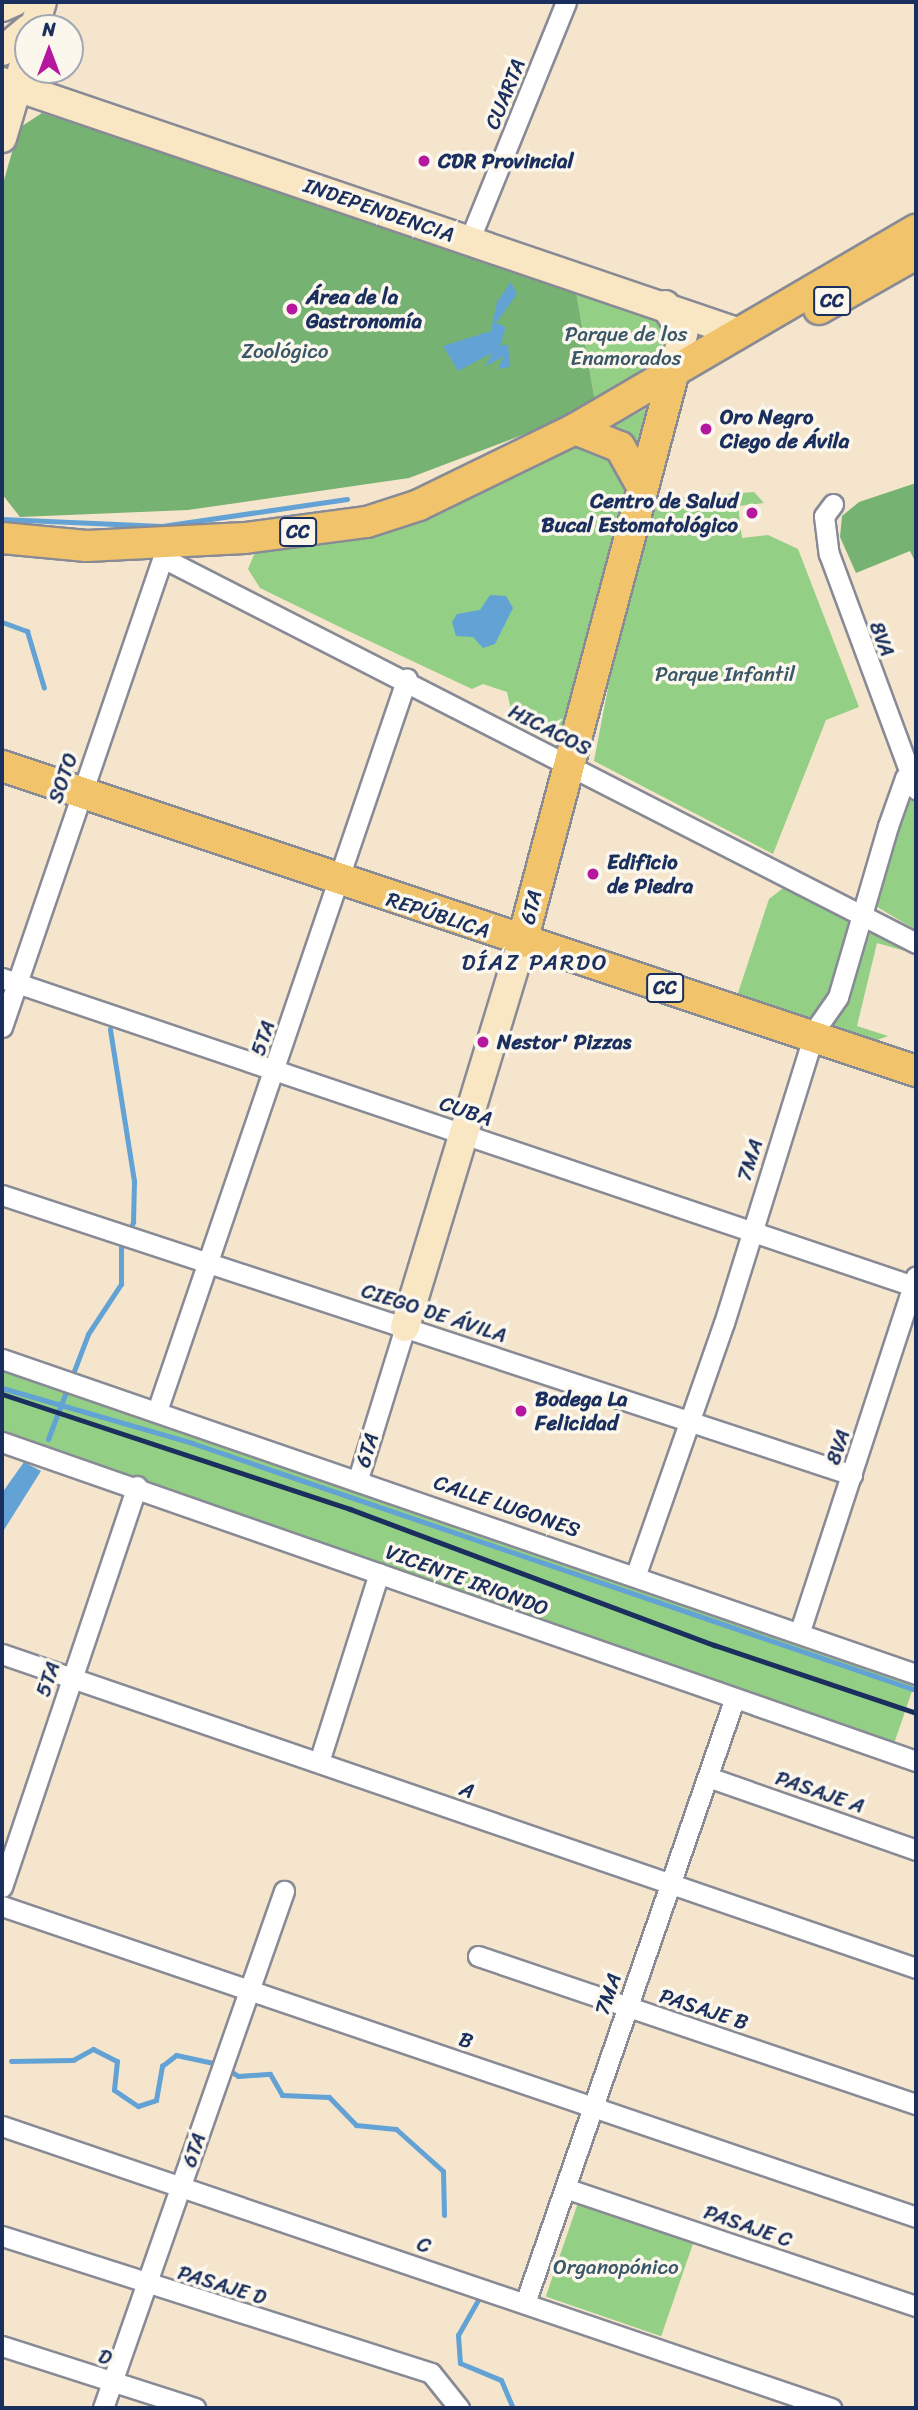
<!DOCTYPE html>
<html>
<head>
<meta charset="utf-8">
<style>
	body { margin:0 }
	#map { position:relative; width:918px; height:2410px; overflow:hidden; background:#f5e5cd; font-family:Sriracha,sans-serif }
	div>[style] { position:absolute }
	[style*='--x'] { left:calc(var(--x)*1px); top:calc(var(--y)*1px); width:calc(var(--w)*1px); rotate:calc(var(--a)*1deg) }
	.green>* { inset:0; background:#93cf84; transform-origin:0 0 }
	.forest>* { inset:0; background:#76b272 }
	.water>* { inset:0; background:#63a2d5 }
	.stream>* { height:5px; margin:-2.5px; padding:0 2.5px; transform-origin:2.5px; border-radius:2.5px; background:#63a2d5 }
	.roads { filter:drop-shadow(2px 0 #888a96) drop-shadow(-2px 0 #888a96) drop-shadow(0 2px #888a96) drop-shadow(0 -2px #888a96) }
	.street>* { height:19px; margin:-9.5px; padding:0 9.5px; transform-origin:9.5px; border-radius:9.5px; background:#fff }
	.secondary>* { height:28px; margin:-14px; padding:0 14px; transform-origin:14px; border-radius:14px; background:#f9e7c3 }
	.primary>* { height:30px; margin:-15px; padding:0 15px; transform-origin:15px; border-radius:15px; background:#f1c36a }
	.rail>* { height:5px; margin:-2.5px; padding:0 2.5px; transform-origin:2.5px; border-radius:2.5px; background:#1b2f5e }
	.dots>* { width:19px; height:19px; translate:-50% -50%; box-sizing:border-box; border:4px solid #fbf7ec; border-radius:50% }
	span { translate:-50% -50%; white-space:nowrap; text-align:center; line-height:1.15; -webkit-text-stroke:7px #fbf7ec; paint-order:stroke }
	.shield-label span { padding:2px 5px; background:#fbf7ec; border:2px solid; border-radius:5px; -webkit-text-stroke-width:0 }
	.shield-label { font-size:19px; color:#1b2f5e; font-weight:700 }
	.street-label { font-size:21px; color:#1b2f5e }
	.poi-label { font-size:21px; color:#1b2f5e; font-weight:700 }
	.left { translate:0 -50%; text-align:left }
	.right { translate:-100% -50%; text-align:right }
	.park-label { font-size:21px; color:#395768 }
	.neighbourhood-label { font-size:23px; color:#1b2f5e; letter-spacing:2px }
	.frame { position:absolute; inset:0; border:4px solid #1b2f5e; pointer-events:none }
	.north { position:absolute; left:14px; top:14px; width:70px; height:70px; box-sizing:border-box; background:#fbf7ec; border:2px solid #a1a7b3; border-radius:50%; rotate:0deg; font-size:19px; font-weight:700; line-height:28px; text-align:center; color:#1b2f5e }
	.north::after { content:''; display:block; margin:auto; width:24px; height:32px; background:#b5179e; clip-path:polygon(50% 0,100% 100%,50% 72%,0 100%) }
</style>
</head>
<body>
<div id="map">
	<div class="green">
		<i style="clip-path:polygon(575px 286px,668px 319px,677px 353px,596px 407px)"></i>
		<i style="clip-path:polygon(647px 408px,637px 457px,608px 429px)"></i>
		<i style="clip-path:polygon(581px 442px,608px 457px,626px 487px,559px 737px,512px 714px,507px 692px,483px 684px,472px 689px,344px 629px,260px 588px,248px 569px,255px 552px,367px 538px,419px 519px)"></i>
		<i style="clip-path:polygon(754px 492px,764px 503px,738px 506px,742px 538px,768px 535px,798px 549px,859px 707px,826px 720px,773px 854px,594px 761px,644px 500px)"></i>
		<i style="clip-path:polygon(905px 801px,916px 801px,916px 930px,874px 905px)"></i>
		<i style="clip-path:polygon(786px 886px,848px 918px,851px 929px,828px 1000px,809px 1022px,737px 996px,769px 899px)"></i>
		<i style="clip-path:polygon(871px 930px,905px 951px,877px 943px,857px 1026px,888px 1036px,872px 1042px,827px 1026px,840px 1011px)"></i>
		<i style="left:2px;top:1367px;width:966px;height:64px;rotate:19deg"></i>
		<i style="left:579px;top:2200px;width:122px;height:102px;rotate:19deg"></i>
	</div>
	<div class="forest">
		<i style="clip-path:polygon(42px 113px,575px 286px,596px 407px,409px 478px,188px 510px,20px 517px,2px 494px,2px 187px,19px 128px)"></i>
		<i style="clip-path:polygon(916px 483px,916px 563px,910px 551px,856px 573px,840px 537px,842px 516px,859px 502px)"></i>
	</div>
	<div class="water">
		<i style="clip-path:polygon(511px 282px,517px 294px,496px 323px,506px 327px,500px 346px,508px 344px,510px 367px,498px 369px,504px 356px,485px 367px,492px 353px,458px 371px,443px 346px,491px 331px,497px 302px)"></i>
		<i style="clip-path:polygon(490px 595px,506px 596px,513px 608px,495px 644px,483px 648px,473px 637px,456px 636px,452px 622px,457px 614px,480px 610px)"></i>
		<i style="clip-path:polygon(24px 1462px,41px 1471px,2px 1533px,2px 1493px)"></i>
	</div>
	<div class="stream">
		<i style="--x:2;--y:519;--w:160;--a:2.5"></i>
		<i style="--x:162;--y:526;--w:187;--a:-8.3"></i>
		<i style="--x:2;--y:622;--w:27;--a:20"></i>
		<i style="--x:27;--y:631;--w:59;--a:73.4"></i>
		<i style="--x:2;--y:1388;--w:198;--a:16.1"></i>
		<i style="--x:192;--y:1443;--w:765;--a:18.84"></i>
		<i style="--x:48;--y:1439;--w:112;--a:-69.1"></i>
		<i style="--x:88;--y:1334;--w:60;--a:-56.6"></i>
		<i style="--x:121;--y:1284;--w:36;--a:-90"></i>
		<i style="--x:121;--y:1248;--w:29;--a:-65"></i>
		<i style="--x:133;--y:1222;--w:41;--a:-88.6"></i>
		<i style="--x:134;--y:1181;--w:154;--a:-99"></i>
		<i style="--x:11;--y:2061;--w:62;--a:-0.9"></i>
		<i style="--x:73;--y:2060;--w:23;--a:-29"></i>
		<i style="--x:93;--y:2049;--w:27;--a:27"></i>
		<i style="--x:117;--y:2061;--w:29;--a:96"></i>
		<i style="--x:114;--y:2090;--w:29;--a:34"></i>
		<i style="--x:138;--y:2106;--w:19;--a:-18"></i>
		<i style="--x:156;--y:2100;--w:35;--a:-80"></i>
		<i style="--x:162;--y:2066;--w:18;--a:-38"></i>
		<i style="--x:176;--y:2055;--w:43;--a:12.1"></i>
		<i style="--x:227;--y:2069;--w:13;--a:32"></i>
		<i style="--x:238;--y:2076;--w:32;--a:-4"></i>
		<i style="--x:270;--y:2074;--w:24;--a:60"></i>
		<i style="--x:282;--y:2095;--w:47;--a:2.4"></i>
		<i style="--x:329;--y:2097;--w:39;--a:46"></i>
		<i style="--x:356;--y:2125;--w:40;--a:5.7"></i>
		<i style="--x:396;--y:2129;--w:63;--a:41.8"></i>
		<i style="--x:443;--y:2171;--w:44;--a:88.7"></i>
		<i style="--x:478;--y:2300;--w:40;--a:119.7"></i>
		<i style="--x:458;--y:2335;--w:28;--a:86"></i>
		<i style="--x:460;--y:2363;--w:44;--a:22.5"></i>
		<i style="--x:501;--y:2380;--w:30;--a:67"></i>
	</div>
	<div class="roads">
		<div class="street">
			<i style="--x:469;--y:241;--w:258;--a:-67.9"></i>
			<i style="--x:833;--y:504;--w:15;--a:127"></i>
			<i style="--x:824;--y:516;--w:38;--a:83"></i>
			<i style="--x:829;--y:554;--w:251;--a:69.7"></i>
			<i style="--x:163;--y:558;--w:846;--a:27.08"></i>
			<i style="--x:2;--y:978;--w:965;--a:18.68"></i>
			<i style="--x:2;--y:1027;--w:506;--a:-71.1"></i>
			<i style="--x:2;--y:1195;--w:895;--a:18.23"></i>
			<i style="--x:2;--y:1359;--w:967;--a:19.02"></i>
			<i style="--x:157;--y:1411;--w:774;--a:-71.17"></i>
			<i style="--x:2;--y:1442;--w:968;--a:19.24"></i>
			<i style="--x:358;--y:1479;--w:159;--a:-72.8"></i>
			<i style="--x:636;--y:1574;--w:266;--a:-70.7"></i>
			<i style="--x:724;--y:1323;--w:307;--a:-72.7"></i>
			<i style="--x:815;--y:1030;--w:40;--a:-55.1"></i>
			<i style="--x:838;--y:997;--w:178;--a:-73.7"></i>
			<i style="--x:888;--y:826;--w:51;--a:-70.5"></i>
			<i style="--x:905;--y:778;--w:15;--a:-42"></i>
			<i style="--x:800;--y:1631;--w:373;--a:-71.9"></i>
			<i style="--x:2;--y:1654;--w:966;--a:18.96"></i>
			<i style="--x:319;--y:1762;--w:198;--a:-72.4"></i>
			<i style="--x:708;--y:1777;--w:220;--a:19.3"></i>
			<i style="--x:2;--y:1887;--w:423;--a:-71.4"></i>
			<i style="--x:2;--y:1906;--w:965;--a:18.79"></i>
			<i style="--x:478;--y:1956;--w:462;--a:18.7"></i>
			<i style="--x:2;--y:2126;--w:876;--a:18.79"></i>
			<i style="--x:565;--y:2188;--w:370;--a:18.6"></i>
			<i style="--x:2;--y:2236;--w:450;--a:17.7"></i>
			<i style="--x:431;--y:2373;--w:45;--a:51.3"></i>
			<i style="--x:525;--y:2303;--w:638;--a:-70.88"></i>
			<i style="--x:2;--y:2346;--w:203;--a:17.8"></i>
			<i style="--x:103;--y:2408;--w:548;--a:-70.71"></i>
		</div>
		<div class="secondary">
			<i style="--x:2;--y:7;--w:13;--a:-23"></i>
			<i style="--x:34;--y:28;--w:27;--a:-73"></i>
			<i style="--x:2;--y:51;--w:34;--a:-40"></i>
			<i style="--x:2;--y:82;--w:776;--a:18.79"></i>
			<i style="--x:2;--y:138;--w:91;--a:-73.4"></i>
			<i style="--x:665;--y:305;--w:34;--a:58"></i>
			<i style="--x:683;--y:334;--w:38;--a:104"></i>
			<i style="--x:405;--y:1327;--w:402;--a:-73.1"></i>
		</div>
		<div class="primary">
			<i style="--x:819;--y:309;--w:112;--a:-29.6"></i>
			<i style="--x:575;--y:429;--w:48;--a:21.8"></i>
			<i style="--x:620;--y:447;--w:41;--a:60.9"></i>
			<i style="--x:2;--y:538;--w:85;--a:5.4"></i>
			<i style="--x:87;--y:546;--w:158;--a:-2.9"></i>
			<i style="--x:245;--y:538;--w:123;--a:-7.5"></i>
			<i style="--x:367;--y:522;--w:55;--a:-18.1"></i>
			<i style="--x:419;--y:505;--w:174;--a:-26"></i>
			<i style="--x:575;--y:429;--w:395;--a:-30.3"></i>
			<i style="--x:2;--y:766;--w:964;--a:18.45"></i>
			<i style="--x:522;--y:942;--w:591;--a:-75.09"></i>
		</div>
	</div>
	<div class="rail">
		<i style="--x:2;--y:1394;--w:367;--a:18.3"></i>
		<i style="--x:350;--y:1509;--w:389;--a:20.5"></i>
		<i style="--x:714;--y:1645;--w:213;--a:18.6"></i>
	</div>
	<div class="dots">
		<i style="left:424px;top:161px;background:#b5179e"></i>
		<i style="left:292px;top:309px;background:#b5179e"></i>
		<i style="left:706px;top:429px;background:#b5179e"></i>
		<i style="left:752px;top:513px;background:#b5179e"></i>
		<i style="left:593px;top:874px;background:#b5179e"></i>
		<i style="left:483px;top:1042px;background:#b5179e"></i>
		<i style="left:521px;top:1411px;background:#b5179e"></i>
	</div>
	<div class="shield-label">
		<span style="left:832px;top:301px">CC</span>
		<span style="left:298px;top:532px">CC</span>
		<span style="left:665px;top:988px">CC</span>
	</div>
	<div class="street-label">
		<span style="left:505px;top:94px;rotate:-68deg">CUARTA</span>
		<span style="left:379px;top:210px;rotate:19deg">INDEPENDENCIA</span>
		<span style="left:882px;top:639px;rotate:69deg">8VA</span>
		<span style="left:550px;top:730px;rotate:27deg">HICACOS</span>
		<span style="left:63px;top:778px;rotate:-71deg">SOTO</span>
		<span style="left:531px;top:907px;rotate:-76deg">6TA</span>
		<span style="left:438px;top:915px;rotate:18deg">REPÚBLICA</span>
		<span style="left:263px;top:1038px;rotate:-71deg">5TA</span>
		<span style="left:466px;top:1111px;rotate:19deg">CUBA</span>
		<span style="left:750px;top:1160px;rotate:-72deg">7MA</span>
		<span style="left:434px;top:1313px;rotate:18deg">CIEGO DE ÁVILA</span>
		<span style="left:838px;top:1447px;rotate:-71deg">8VA</span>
		<span style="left:367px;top:1450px;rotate:-73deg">6TA</span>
		<span style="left:507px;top:1506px;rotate:19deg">CALLE LUGONES</span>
		<span style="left:467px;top:1580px;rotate:20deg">VICENTE IRIONDO</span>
		<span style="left:48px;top:1679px;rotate:-71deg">5TA</span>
		<span style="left:467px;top:1790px;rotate:19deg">A</span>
		<span style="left:820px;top:1792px;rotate:19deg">PASAJE A</span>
		<span style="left:608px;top:1994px;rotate:-71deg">7MA</span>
		<span style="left:704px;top:2009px;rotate:18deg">PASAJE B</span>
		<span style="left:466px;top:2040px;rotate:19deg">B</span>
		<span style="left:194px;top:2150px;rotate:-71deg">6TA</span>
		<span style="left:748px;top:2226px;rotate:19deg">PASAJE C</span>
		<span style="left:424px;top:2245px;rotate:19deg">C</span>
		<span style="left:222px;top:2285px;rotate:17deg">PASAJE D</span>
		<span style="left:105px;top:2357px;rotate:19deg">D</span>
	</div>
	<div class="poi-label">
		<span class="left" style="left:438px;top:161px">CDR Provincial</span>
		<span class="left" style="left:306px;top:309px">Área de la<br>Gastronomía</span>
		<span class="left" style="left:720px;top:429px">Oro Negro<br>Ciego de Ávila</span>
		<span class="right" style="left:738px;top:513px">Centro de Salud<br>Bucal Estomatológico</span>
		<span class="left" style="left:607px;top:874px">Edificio<br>de Piedra</span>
		<span class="left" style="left:497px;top:1042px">Nestor' Pizzas</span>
		<span class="left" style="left:535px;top:1411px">Bodega La<br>Felicidad</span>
	</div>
	<div class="park-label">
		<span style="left:626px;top:346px">Parque de los<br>Enamorados</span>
		<span style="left:285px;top:351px">Zoológico</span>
		<span style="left:725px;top:674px">Parque Infantil</span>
		<span style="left:616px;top:2267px">Organopónico</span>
	</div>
	<div class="neighbourhood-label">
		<span style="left:535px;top:963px">DÍAZ PARDO</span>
	</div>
	<div class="frame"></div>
	<div class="north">N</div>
</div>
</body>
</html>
